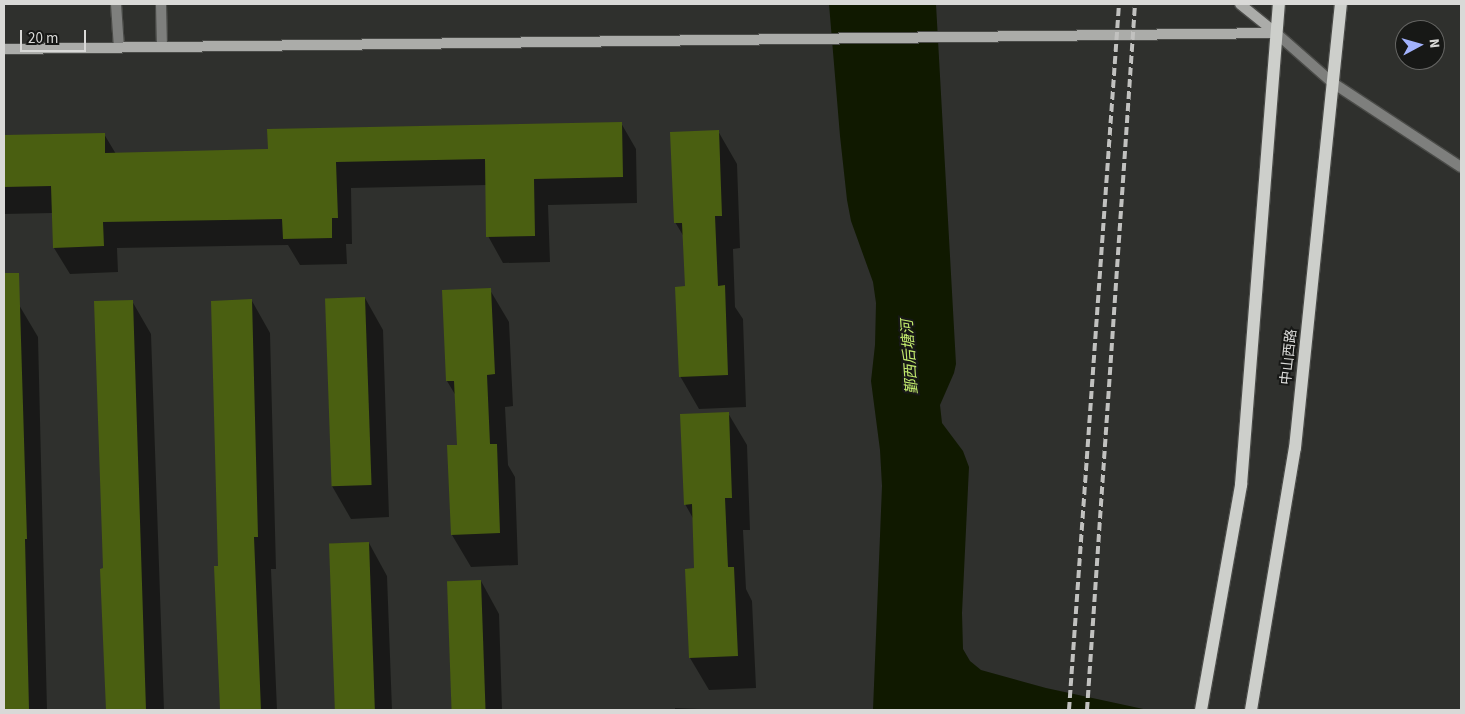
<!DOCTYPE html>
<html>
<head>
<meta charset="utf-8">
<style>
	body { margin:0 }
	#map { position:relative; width:1465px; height:714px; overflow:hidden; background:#2f302d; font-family:"Source Sans 3","Noto Sans SC",sans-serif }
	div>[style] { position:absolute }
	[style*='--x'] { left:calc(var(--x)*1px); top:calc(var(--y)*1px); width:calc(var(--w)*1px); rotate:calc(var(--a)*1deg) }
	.water>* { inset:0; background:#101900 }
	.shadow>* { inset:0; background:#0007 }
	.building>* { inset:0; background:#4a5f11; transform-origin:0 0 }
	.roads { filter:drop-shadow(1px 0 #4a4b48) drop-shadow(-1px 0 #4a4b48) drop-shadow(0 1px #4a4b48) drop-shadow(0 -1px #4a4b48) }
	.street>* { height:10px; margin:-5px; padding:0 5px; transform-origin:5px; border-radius:5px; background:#7e7f7d }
	.secondary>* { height:10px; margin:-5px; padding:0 5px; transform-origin:5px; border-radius:5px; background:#abaca9 }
	.primary>* { height:12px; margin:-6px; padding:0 6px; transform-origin:6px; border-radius:6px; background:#cdcfcb }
	.rail>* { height:4px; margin-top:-2px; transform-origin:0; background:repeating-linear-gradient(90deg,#c1c1bf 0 8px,transparent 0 12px) }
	span { translate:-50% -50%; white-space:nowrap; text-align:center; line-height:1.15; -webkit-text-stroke:4px #171816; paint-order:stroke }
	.street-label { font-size:14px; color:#d9d9d7 }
	.water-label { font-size:15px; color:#c3eb6e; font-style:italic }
	.frame { position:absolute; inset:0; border:5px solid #d9d9d7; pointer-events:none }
	.north { position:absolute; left:1395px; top:20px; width:50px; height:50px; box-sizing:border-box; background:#171816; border:1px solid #656563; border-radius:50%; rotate:84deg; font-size:14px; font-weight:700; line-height:20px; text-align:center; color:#d9d9d7 }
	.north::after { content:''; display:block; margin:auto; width:18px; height:22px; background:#a2b2fd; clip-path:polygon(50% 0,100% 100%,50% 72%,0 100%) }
	.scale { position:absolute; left:20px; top:30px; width:66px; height:22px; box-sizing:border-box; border:2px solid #d9d9d7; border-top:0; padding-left:6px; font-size:15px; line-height:18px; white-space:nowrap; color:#d9d9d7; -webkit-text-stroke:4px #171816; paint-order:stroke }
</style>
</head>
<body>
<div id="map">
	<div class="water">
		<i style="clip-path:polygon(829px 4px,936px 4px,956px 364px,954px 373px,940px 405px,942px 423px,963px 451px,969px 467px,962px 613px,963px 649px,970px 661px,981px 670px,1046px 688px,1148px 710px,873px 710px,882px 486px,880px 450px,871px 381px,875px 345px,876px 303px,873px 282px,851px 221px,847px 200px,840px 136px)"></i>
	</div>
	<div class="shadow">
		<i style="clip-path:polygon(621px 123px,636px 149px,637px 203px,548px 205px,550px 262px,503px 263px,488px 236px,487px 185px,351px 188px,352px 244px,346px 244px,347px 264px,300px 265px,288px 245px,117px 248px,118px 272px,70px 274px,54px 248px,53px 213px,4px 214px,4px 136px,104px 134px,116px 154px,269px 151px)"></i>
		<i style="clip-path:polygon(718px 131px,737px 164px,740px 248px,733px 249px,735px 307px,743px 319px,746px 407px,699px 409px,680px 376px,686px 288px,684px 237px,675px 222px)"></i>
		<i style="clip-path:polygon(490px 290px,509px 322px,513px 406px,505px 407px,508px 465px,515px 477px,518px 565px,471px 567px,452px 535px,458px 446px,456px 396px,447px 381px,444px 292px)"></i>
		<i style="clip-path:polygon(365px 298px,383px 330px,389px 517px,351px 519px,332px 486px)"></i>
		<i style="clip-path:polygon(132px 301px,151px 334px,164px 710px,107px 710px,101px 570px,105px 570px)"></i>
		<i style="clip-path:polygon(252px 301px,270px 333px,276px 569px,271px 569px,277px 710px,221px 710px,215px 567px,219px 567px)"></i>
		<i style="clip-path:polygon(19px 305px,38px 337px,47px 710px,4px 710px,4px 306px)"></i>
		<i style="clip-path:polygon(728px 413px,747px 445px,750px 530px,743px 530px,746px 589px,752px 601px,756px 688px,709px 690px,690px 658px,696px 570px,694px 520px,685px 504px)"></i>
		<i style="clip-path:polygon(369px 543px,387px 576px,392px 710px,336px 710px,330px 544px)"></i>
		<i style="clip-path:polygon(481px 581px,499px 614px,502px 710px,452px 710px,448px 582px)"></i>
		<i style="clip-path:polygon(675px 708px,727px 710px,675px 710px)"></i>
	</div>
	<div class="building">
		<i style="clip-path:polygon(622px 122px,623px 177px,534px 179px,535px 236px,486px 237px,485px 159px,336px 162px,338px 218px,332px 218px,332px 238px,283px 239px,282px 219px,103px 222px,104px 246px,53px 248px,51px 186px,4px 187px,4px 135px,105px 133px,105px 153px,268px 149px,267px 129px)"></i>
		<i style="clip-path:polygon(719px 130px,722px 216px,715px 216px,718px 286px,725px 285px,728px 375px,679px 377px,675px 287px,685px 286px,682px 223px,674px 223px,670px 132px)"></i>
		<i style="clip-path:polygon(4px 273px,19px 273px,27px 539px,25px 539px,29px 710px,4px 710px)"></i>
		<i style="clip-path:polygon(491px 288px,495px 374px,487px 375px,490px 444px,497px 444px,500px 533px,451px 535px,447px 445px,457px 445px,454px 381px,446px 381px,442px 290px)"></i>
		<i style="left:365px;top:297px;width:188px;height:40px;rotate:88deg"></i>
		<i style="clip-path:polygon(252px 299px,258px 537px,254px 537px,261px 710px,220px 710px,214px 566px,218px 566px,211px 301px)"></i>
		<i style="clip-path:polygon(133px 300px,146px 710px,106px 710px,100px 569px,103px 568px,94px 301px)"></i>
		<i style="clip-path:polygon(729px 412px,732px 498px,725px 498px,728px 567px,734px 567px,738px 656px,689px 658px,685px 569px,694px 568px,692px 504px,684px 505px,680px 414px)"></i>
		<i style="left:369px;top:542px;width:168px;height:40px;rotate:88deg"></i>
		<i style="left:481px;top:580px;width:130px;height:34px;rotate:88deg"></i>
	</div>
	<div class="roads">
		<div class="street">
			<i style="--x:116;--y:4;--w:44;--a:86.1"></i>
			<i style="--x:161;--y:4;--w:43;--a:88.7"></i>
			<i style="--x:1276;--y:33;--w:76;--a:41.3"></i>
			<i style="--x:1333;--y:83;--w:153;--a:33.3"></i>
		</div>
		<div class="secondary">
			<i style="--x:1240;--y:4;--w:46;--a:38.9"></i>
			<i style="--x:4;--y:49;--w:1272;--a:-0.72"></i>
		</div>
		<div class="primary">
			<i style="--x:1201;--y:710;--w:229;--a:-79.9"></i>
			<i style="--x:1241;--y:485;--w:482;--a:-85.5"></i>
			<i style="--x:1251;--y:710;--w:266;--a:-80.5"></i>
			<i style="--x:1295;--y:448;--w:446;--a:-84.1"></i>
		</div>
	</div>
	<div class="rail">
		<i style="--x:1069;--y:710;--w:708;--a:-85.95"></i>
		<i style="--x:1087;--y:710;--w:708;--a:-86.11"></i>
	</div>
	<div class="street-label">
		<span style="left:1289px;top:357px;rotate:-84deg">中山西路</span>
	</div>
	<div class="water-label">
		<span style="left:910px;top:357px;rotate:-94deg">鄞西后塘河</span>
	</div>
	<div class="frame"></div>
	<div class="north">N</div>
	<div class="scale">20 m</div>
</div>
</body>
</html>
